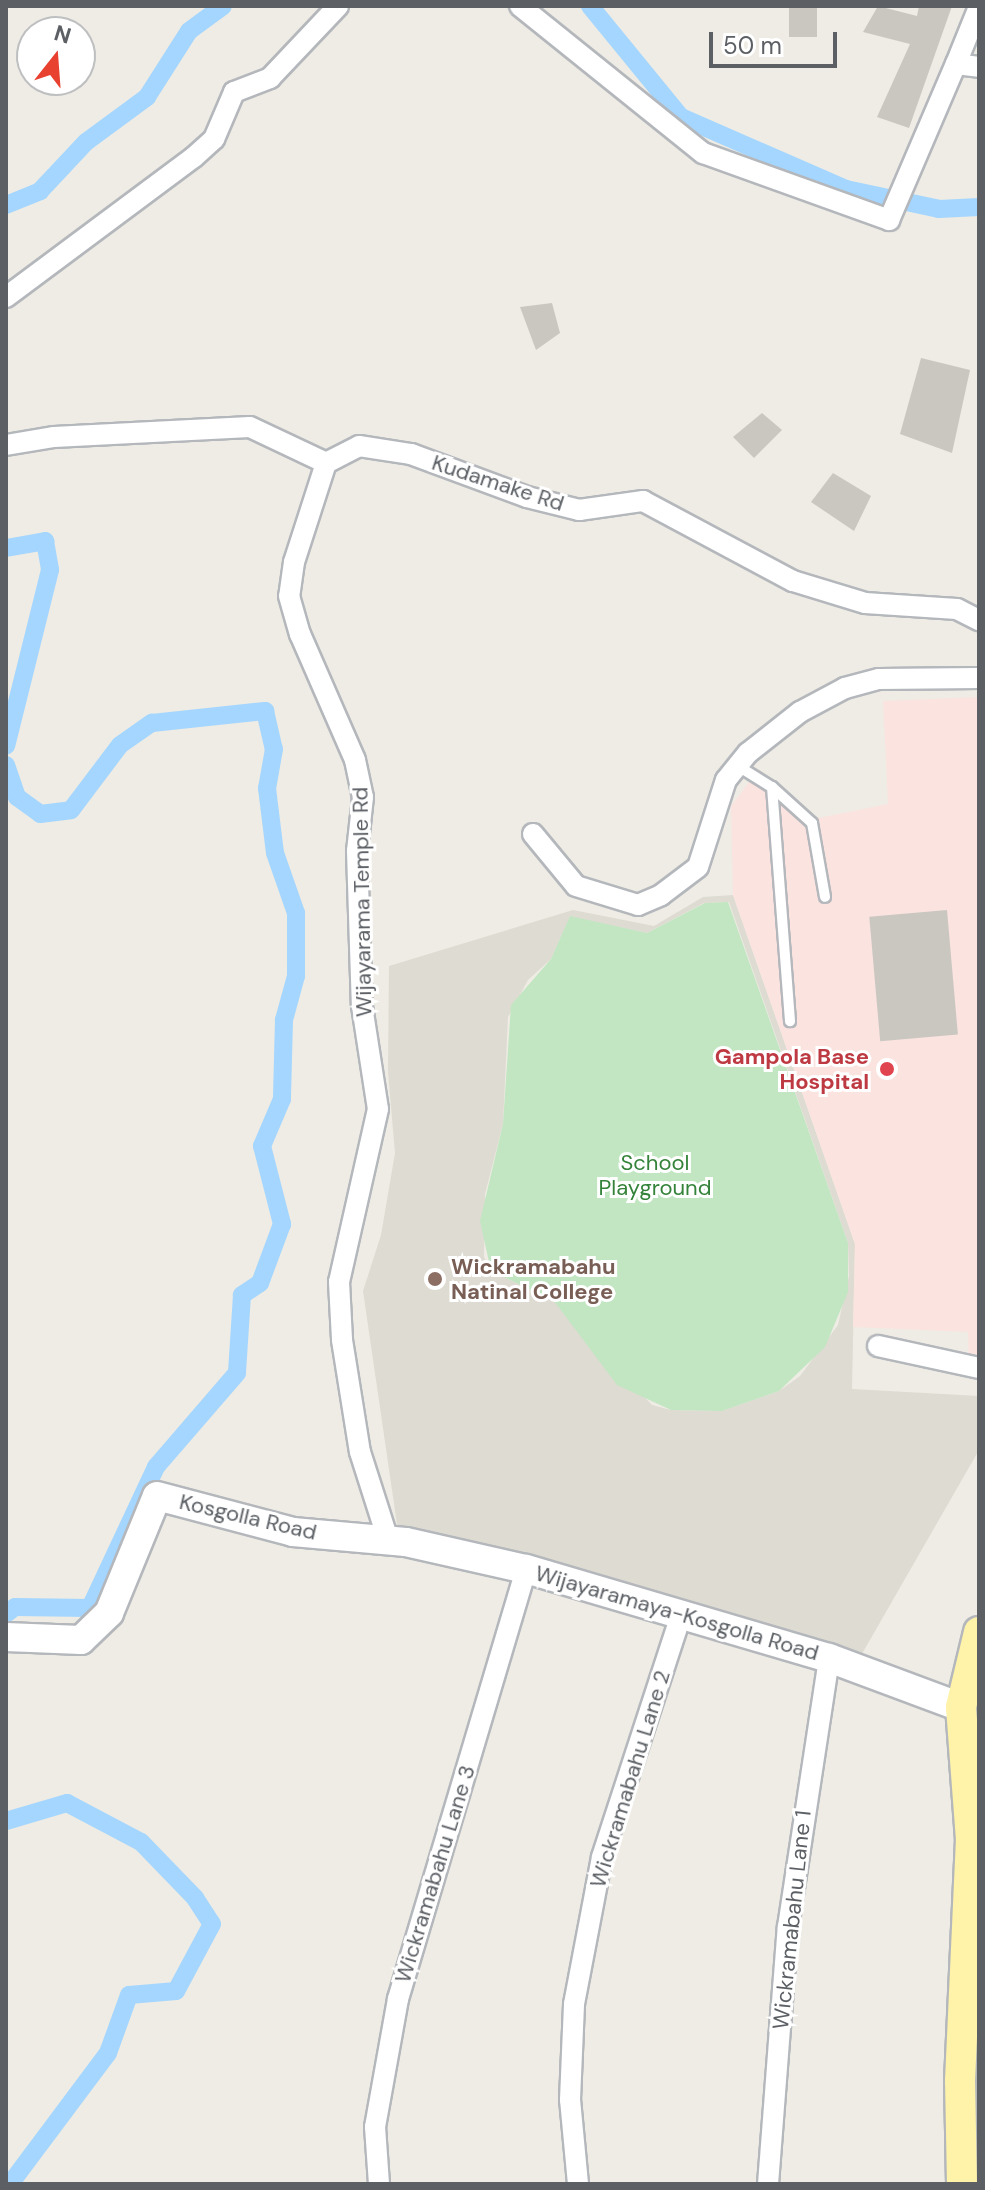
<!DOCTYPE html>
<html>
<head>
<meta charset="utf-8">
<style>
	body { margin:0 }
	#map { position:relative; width:985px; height:2190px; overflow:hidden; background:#eeece4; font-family:"DM Sans",sans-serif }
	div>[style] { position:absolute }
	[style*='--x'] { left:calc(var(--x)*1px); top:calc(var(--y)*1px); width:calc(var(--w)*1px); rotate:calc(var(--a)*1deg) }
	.education>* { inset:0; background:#dedbd2 }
	.medical>* { inset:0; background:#fbe3e0 }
	.green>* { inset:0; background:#c1e6c1 }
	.canal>* { height:18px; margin:-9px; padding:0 9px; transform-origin:9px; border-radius:9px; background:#a4d6ff }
	.building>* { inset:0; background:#cac7c1; transform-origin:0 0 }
	.roads { filter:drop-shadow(2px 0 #b4b7bb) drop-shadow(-2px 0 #b4b7bb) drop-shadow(0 2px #b4b7bb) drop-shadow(0 -2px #b4b7bb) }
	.lane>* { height:10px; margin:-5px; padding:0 5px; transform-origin:5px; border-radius:5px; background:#fff }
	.street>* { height:20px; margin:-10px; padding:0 10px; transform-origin:10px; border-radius:10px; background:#fff }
	.secondary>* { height:28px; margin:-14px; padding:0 14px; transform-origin:14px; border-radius:14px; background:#fff }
	.primary>* { height:30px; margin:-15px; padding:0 15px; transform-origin:15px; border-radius:15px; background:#fff2a9 }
	.dots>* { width:22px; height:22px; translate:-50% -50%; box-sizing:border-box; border:4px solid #fff; border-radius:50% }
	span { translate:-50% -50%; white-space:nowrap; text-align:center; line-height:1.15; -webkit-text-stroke:6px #fff; paint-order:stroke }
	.street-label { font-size:22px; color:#5c6065 }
	.health-label { font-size:22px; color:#be3a42; font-weight:700 }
	.right { translate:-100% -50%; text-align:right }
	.park-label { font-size:22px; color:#35833a }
	.education-label { font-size:22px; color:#785e54; font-weight:700 }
	.left { translate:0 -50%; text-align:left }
	.frame { position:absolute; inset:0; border:8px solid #5c6065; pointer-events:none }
	.north { position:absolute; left:16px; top:16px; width:80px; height:80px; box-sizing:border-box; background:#fff; border:2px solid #bebfc1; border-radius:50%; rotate:17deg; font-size:22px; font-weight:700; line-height:32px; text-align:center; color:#5c6065 }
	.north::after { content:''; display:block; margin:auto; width:28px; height:36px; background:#e84130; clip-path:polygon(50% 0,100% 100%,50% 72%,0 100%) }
	.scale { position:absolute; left:709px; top:32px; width:128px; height:36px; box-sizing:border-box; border:4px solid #5c6065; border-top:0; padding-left:10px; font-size:24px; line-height:28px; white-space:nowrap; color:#5c6065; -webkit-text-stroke:6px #fff; paint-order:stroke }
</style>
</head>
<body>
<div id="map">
	<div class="education">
		<i style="clip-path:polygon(evenodd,733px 895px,855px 1244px,852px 1389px,979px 1396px,979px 1450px,859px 1659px,398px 1531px,363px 1291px,381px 1235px,395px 1153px,388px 1072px,389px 966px,573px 910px,654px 926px,703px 897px,733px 895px,729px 902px,848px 1243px,849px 1276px,838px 1325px,800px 1376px,779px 1391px,722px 1411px,671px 1410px,652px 1405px,554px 1301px,491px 1271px,484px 1257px,485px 1194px,503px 1124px,508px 1017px,528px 980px,551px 959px,570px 917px,647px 933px,704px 903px,729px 902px)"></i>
	</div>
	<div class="medical">
		<i style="clip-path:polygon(979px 697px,979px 1373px,969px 1372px,968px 1332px,853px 1327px,855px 1244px,733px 895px,731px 806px,753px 777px,814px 819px,888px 804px,883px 701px)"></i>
	</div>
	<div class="green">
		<i style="clip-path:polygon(728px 902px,848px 1243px,848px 1292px,825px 1347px,779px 1391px,722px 1411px,671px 1410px,617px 1385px,554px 1301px,491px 1271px,480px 1221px,503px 1124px,511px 1005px,551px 959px,570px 916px,647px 933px,705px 903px)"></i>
	</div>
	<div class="canal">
		<i style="--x:590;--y:6;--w:144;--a:50.7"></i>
		<i style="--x:681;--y:117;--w:180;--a:23.6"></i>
		<i style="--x:846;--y:189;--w:95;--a:12.1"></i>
		<i style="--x:939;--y:209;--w:40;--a:-2.9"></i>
		<i style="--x:6;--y:205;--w:37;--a:-22"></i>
		<i style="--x:40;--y:191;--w:67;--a:-46.8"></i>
		<i style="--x:86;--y:142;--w:76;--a:-36.4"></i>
		<i style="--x:147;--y:97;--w:78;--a:-57.5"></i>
		<i style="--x:189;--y:31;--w:42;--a:-36.3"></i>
		<i style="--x:6;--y:548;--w:40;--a:-10"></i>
		<i style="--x:45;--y:541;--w:29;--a:80"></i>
		<i style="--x:50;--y:570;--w:181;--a:104"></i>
		<i style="--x:6;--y:765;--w:34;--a:71"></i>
		<i style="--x:17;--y:797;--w:29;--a:36"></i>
		<i style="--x:40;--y:814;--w:31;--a:-7"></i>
		<i style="--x:71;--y:810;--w:81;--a:-53"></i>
		<i style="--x:120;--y:745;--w:39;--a:-35"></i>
		<i style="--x:152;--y:723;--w:114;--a:-6.1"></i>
		<i style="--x:265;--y:711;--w:39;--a:77"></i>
		<i style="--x:274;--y:749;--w:40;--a:100"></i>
		<i style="--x:267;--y:788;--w:65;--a:83"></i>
		<i style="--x:275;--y:853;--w:64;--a:70.7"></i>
		<i style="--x:296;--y:913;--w:63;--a:90"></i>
		<i style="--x:296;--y:976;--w:46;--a:105.3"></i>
		<i style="--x:284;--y:1020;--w:79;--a:91.5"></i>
		<i style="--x:282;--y:1099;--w:51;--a:113.1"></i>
		<i style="--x:262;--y:1146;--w:81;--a:75.6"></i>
		<i style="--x:282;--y:1224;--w:63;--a:110.4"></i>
		<i style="--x:260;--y:1283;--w:22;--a:146"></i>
		<i style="--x:242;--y:1295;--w:78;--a:93.7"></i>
		<i style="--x:237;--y:1373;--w:124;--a:130.8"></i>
		<i style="--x:156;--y:1467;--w:156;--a:115.1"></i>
		<i style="--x:90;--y:1608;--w:75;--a:-179.2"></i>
		<i style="--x:15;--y:1607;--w:11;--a:142"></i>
		<i style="--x:6;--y:1821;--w:64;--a:-16.4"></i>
		<i style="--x:67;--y:1803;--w:84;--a:27.8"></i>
		<i style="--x:141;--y:1842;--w:78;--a:46"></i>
		<i style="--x:195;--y:1898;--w:31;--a:57"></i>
		<i style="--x:212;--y:1924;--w:76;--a:118.2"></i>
		<i style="--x:176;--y:1991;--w:47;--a:175.1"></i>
		<i style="--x:129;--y:1995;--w:62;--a:109.9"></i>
		<i style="--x:108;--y:2053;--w:164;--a:126.8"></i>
	</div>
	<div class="building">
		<i style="left:789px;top:6px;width:28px;height:31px"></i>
		<i style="clip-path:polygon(878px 6px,917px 16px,919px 6px,952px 6px,909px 128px,877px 117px,910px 44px,863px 32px)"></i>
		<i style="clip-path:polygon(552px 303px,560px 333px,536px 350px,520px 307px)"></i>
		<i style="clip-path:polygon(921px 358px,970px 370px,952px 453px,900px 434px)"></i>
		<i style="clip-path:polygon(762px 413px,782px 430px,754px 458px,733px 437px)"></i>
		<i style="clip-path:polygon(833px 473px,871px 496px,854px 531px,811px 502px)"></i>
		<i style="left:947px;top:910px;width:125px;height:78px;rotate:85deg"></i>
	</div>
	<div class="roads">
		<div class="lane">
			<i style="--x:738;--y:766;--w:40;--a:32"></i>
			<i style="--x:772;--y:787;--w:54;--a:42"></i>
			<i style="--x:812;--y:823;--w:75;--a:80"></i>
			<i style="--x:772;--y:787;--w:235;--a:85.6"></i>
		</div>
		<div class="street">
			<i style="--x:520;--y:6;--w:235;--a:38.8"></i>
			<i style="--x:703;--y:153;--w:198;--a:19.8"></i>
			<i style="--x:889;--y:220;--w:170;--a:-66.8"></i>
			<i style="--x:979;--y:7;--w:61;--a:112"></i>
			<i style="--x:956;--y:64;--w:23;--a:7"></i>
			<i style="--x:6;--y:297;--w:234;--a:-36.7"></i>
			<i style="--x:194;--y:157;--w:27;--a:-42"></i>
			<i style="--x:214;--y:139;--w:51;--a:-66.9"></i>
			<i style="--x:234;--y:92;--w:39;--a:-21"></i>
			<i style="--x:270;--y:78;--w:99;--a:-46.6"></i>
			<i style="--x:6;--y:445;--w:49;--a:-9.5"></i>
			<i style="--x:54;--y:437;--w:196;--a:-2.9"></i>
			<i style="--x:250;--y:427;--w:84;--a:25.3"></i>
			<i style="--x:326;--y:463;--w:37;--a:-27"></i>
			<i style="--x:359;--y:446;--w:53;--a:8.7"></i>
			<i style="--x:411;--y:454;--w:124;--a:20.3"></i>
			<i style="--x:527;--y:497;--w:54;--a:14"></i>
			<i style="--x:579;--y:510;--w:65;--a:-8"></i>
			<i style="--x:643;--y:501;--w:170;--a:28.1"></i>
			<i style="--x:793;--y:581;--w:75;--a:17"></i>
			<i style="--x:865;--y:603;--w:92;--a:3.7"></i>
			<i style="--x:957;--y:609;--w:25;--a:27"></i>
			<i style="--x:326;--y:463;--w:104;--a:107.9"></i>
			<i style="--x:294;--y:562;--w:34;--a:98"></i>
			<i style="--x:289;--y:596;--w:40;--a:74"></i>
			<i style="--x:300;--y:634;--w:137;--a:66.4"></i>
			<i style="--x:355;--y:760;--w:38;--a:78"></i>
			<i style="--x:363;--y:797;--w:54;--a:96.3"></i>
			<i style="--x:357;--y:851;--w:155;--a:88.2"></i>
			<i style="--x:362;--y:1006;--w:104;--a:81.2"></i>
			<i style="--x:378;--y:1109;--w:177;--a:102.7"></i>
			<i style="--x:339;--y:1282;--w:58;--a:87"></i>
			<i style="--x:342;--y:1340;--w:113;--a:80.9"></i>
			<i style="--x:360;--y:1452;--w:92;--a:72.3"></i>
			<i style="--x:533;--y:834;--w:67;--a:50.4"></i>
			<i style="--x:576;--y:886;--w:65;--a:17"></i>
			<i style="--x:638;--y:905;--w:25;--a:-23"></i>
			<i style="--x:661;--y:895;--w:46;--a:-37.1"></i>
			<i style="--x:698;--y:867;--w:91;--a:-72.2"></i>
			<i style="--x:726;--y:780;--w:35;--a:-51"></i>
			<i style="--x:748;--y:753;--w:66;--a:-38.3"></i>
			<i style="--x:800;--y:712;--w:51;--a:-28.1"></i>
			<i style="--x:845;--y:688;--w:35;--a:-15"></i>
			<i style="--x:879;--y:679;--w:100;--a:-0.6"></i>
			<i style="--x:878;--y:1346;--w:103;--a:12.3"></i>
			<i style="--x:379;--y:2184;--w:57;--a:-94"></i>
			<i style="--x:375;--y:2127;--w:130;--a:-79.8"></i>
			<i style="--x:398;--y:1999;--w:449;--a:-73.4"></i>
			<i style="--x:578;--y:2184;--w:84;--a:-95.4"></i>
			<i style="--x:570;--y:2100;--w:96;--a:-87.6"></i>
			<i style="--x:574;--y:2004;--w:150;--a:-79.2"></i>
			<i style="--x:602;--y:1857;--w:255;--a:-71.9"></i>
			<i style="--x:768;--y:2184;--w:258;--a:-85.6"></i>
			<i style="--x:788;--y:1927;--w:272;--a:-81.3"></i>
		</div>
		<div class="secondary">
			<i style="--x:6;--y:1637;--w:75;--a:2.3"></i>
			<i style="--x:81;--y:1640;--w:39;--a:-44"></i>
			<i style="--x:109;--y:1613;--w:126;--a:-67.7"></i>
			<i style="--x:157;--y:1496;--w:141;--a:14.8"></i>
			<i style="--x:293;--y:1532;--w:113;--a:5.1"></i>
			<i style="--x:406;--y:1542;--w:123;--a:12.7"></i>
			<i style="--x:526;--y:1569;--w:316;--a:16.4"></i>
			<i style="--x:829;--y:1658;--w:141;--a:20.4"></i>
		</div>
		<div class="primary">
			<i style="--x:962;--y:2184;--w:103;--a:-91.1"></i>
			<i style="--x:960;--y:2081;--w:241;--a:-87.4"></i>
			<i style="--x:971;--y:1840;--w:133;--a:-94.3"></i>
			<i style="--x:961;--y:1707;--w:77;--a:-76.5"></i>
		</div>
	</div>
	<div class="dots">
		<i style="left:887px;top:1069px;background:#e0444e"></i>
		<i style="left:435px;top:1279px;background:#8d6e63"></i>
	</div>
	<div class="street-label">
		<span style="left:498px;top:483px;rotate:18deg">Kudamake Rd</span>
		<span style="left:362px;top:902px;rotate:-91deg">Wijayarama Temple Rd</span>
		<span style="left:248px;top:1517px;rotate:13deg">Kosgolla Road</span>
		<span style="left:677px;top:1613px;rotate:16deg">Wijayaramaya-Kosgolla Road</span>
		<span style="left:630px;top:1779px;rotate:-73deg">Wickramabahu Lane 2</span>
		<span style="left:435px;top:1874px;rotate:-73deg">Wickramabahu Lane 3</span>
		<span style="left:792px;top:1920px;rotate:-84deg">Wickramabahu Lane 1</span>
	</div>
	<div class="health-label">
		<span class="right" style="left:869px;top:1069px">Gampola Base<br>Hospital</span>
	</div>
	<div class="park-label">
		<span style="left:655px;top:1175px">School<br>Playground</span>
	</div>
	<div class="education-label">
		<span class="left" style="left:451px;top:1279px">Wickramabahu<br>Natinal College</span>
	</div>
	<div class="frame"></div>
	<div class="north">N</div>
	<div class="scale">50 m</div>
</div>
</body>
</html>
